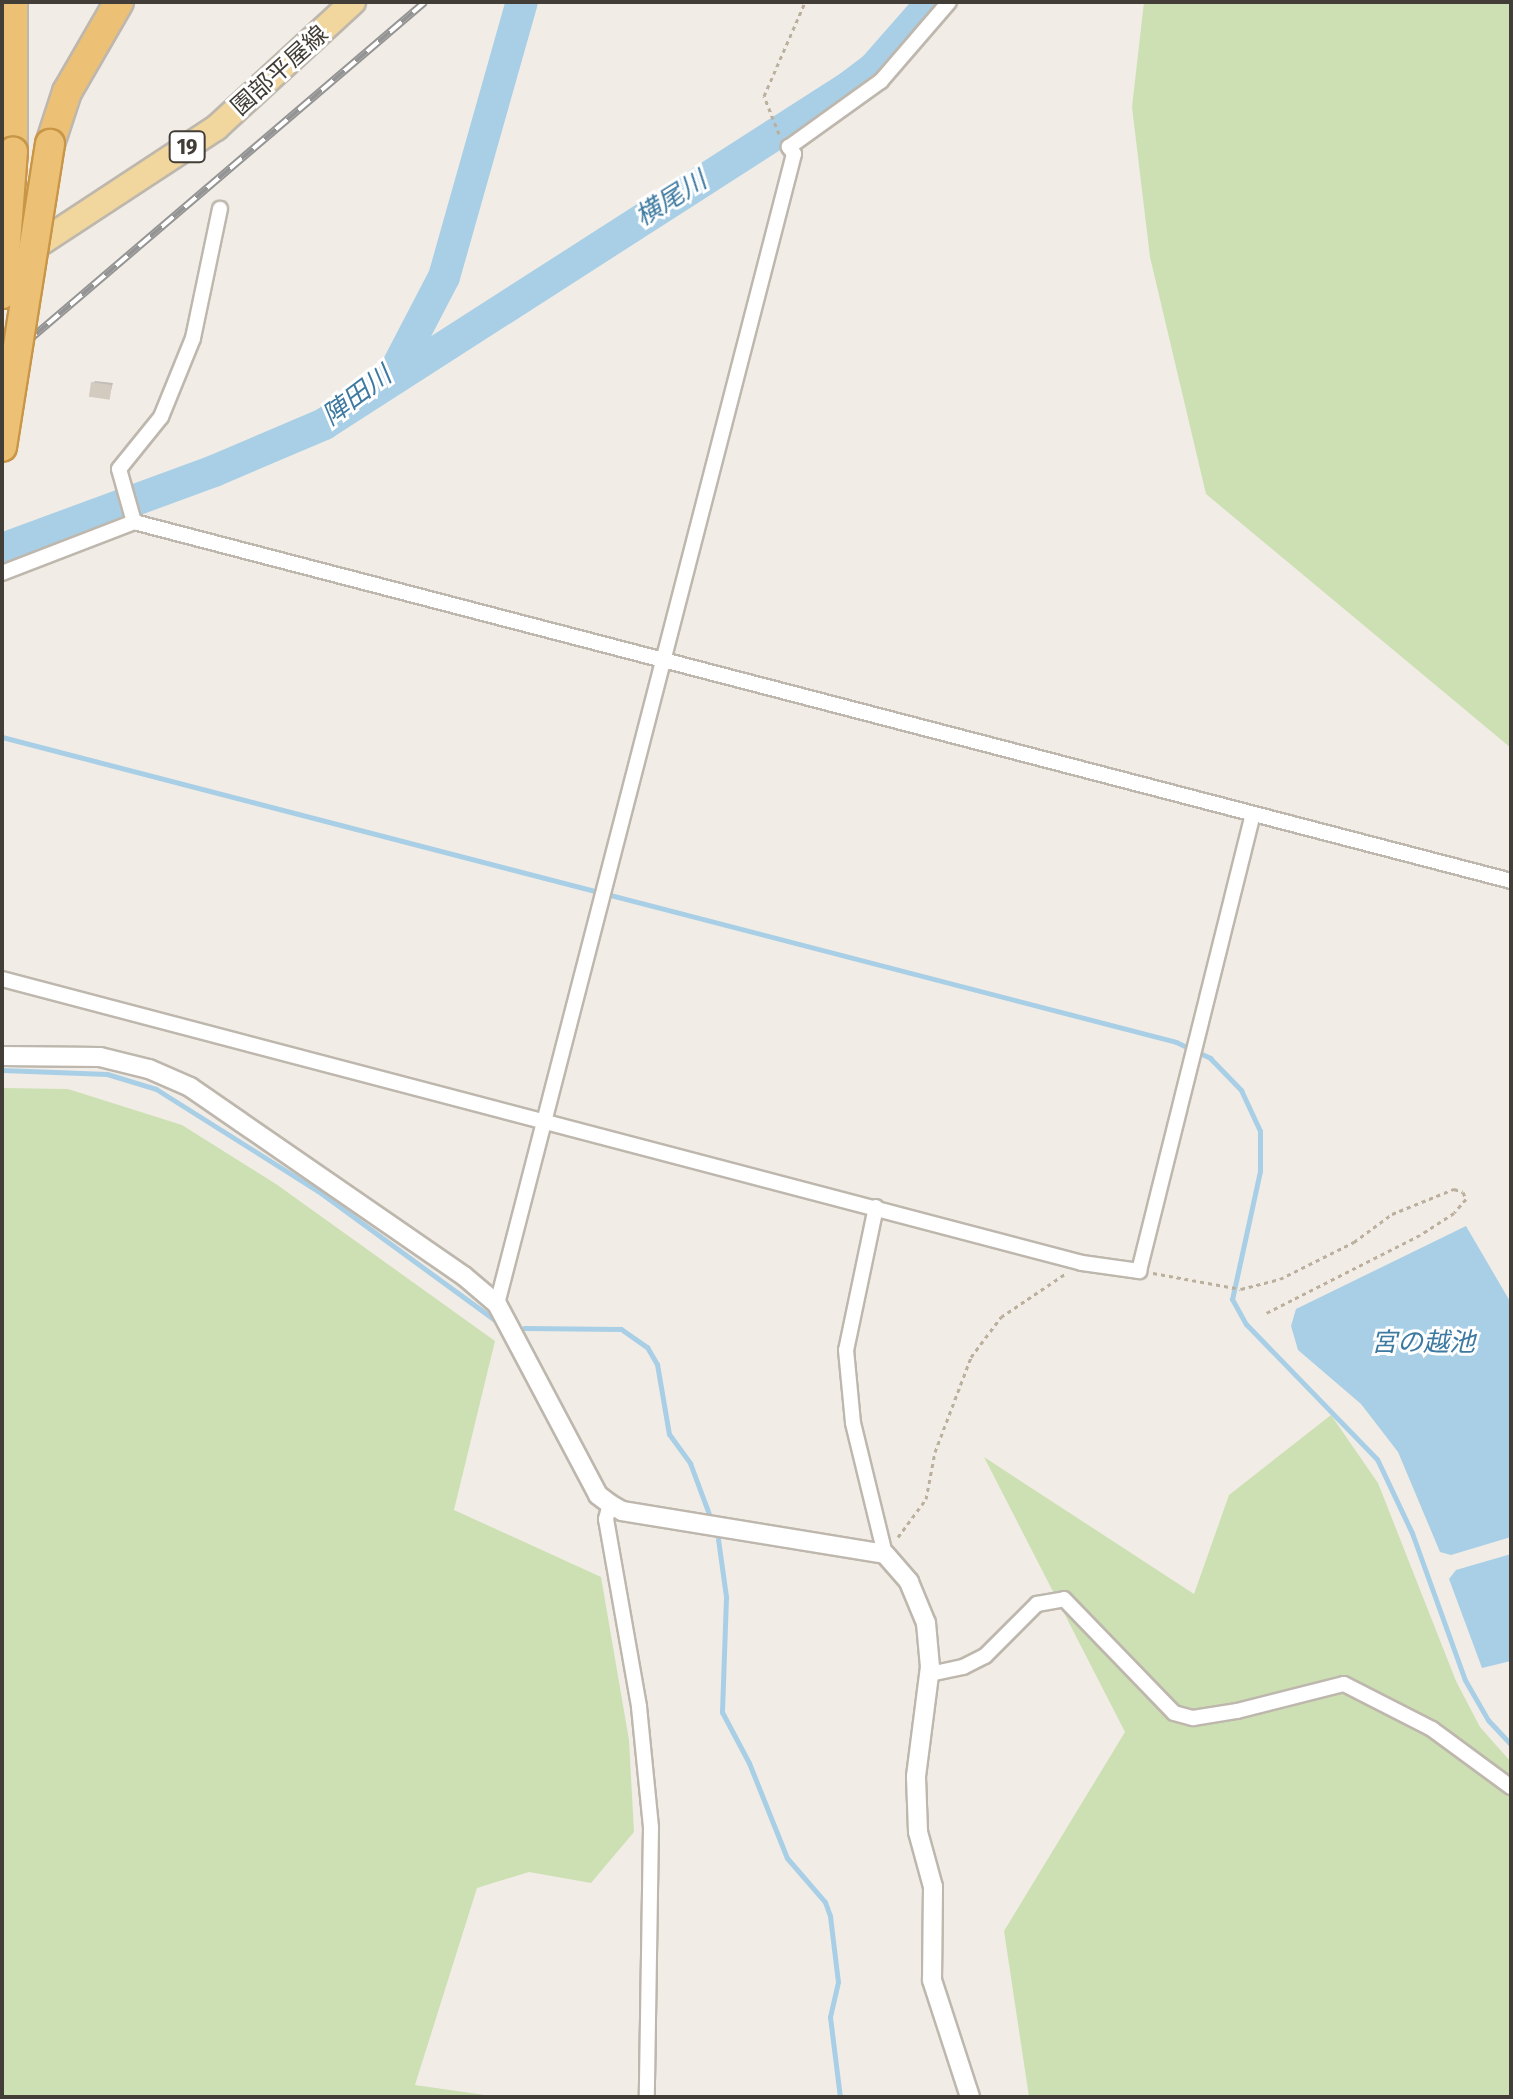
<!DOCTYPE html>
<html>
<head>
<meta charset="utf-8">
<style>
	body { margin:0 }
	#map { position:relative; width:1513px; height:2099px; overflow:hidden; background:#f1ede6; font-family:"Fira Sans Condensed","Noto Sans JP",sans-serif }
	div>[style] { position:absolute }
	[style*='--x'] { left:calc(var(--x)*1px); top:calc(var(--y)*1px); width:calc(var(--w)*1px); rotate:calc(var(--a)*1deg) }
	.green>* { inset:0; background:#cde0b3 }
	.water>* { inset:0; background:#a9cfe6 }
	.shadow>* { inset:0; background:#0003 }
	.stream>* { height:5px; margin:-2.5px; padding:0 2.5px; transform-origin:2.5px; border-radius:2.5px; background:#a9cfe6 }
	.river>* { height:32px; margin:-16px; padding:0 16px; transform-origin:16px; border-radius:16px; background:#a9cfe6 }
	.building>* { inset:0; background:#d4cbc0; transform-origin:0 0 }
	.path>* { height:3px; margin-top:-1.5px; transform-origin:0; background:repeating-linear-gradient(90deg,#bbaf9d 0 4px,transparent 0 8px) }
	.roads { filter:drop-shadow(2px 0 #beb7ad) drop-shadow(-2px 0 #beb7ad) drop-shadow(0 2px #beb7ad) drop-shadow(0 -2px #beb7ad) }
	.minor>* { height:14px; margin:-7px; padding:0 7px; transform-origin:7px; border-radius:7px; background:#fff }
	.tertiary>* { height:18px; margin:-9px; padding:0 9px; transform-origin:9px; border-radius:9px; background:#fff }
	.primary>* { height:24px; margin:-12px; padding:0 12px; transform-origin:12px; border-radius:12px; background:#f1d79e }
	.motorway>* { height:28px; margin:-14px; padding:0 14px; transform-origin:14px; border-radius:14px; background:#ecc176 }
	.rail>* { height:8px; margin-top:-4px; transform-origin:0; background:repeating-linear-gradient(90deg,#fff 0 15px,#949494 0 30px); box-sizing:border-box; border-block:2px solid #949494 }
	.bridges { filter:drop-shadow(2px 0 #c99647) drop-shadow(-2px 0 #c99647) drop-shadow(0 2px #c99647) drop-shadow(0 -2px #c99647) }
	.motorway-bridge>* { height:28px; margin:-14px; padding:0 14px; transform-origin:14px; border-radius:14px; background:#ecc176 }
	span { translate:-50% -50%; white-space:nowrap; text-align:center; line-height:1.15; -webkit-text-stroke:6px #fff; paint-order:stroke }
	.shield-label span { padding:2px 6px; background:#fff; border:2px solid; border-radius:6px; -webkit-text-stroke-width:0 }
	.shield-label { font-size:22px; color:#423d36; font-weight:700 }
	.street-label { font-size:24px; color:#423d36 }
	.water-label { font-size:26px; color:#3d79a0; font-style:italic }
	.frame { position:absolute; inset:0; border:4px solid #423d36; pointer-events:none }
</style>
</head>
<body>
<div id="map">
	<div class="green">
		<i style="clip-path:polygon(1144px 2px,1511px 2px,1511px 748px,1206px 494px,1150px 257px,1132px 107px)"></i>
		<i style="clip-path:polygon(2px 1088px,68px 1089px,182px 1125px,276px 1184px,495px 1341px,454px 1510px,601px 1577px,629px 1740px,634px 1832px,591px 1883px,529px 1872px,477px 1888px,415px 2085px,499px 2097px,2px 2097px)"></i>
		<i style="clip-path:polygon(1331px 1415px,1378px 1483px,1456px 1681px,1480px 1727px,1511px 1762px,1511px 2097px,1029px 2097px,1004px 1931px,1125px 1732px,984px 1457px,1194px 1594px,1229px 1495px)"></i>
	</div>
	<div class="water">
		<i style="clip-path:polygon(1466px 1226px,1511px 1303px,1511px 1537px,1451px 1555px,1440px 1552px,1398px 1452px,1361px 1404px,1298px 1350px,1291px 1326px,1296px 1309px)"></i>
		<i style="clip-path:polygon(1511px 1554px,1511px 1661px,1482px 1668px,1449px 1579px,1456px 1570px)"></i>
	</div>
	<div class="shadow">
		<i style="clip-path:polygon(95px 381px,113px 383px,109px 398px,93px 383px)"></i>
	</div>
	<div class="stream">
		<i style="--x:2;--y:737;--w:1213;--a:14.56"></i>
		<i style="--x:1176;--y:1042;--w:38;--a:25"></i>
		<i style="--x:1210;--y:1058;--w:45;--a:45.9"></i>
		<i style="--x:1241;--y:1090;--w:45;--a:65.1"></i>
		<i style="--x:1260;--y:1131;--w:40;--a:90"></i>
		<i style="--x:1260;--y:1171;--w:131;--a:102.3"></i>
		<i style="--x:1232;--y:1299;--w:29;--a:61"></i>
		<i style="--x:1246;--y:1324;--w:188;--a:45.9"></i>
		<i style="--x:1377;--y:1459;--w:82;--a:64.7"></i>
		<i style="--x:1412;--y:1533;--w:156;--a:70.2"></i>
		<i style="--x:1465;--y:1680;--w:46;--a:60.1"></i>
		<i style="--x:1488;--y:1720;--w:34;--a:47"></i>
		<i style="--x:2;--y:1070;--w:105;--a:2.2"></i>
		<i style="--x:107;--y:1074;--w:51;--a:17"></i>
		<i style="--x:156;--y:1089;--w:191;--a:32.2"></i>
		<i style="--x:318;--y:1191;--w:220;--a:36.1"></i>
		<i style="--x:524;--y:1328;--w:97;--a:0.6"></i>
		<i style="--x:621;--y:1329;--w:32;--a:35"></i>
		<i style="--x:647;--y:1347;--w:20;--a:60"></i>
		<i style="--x:657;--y:1364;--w:71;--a:80.3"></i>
		<i style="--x:669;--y:1434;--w:36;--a:54"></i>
		<i style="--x:690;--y:1463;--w:54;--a:69.6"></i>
		<i style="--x:718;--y:1539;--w:59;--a:82.1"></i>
		<i style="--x:726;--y:1597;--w:115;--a:92"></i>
		<i style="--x:722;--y:1712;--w:58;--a:62.1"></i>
		<i style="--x:749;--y:1763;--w:102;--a:68.2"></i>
		<i style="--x:787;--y:1858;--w:58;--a:49.2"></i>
		<i style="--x:825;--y:1902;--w:15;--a:70"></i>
		<i style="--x:830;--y:1916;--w:66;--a:83.1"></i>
		<i style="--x:838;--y:1982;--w:36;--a:103"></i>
		<i style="--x:830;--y:2017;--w:81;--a:82.9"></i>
	</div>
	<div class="river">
		<i style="--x:394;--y:373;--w:108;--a:-62.5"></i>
		<i style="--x:444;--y:277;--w:286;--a:-74.2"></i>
		<i style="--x:2;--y:549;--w:226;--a:-20.2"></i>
		<i style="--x:214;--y:471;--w:120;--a:-23.1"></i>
		<i style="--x:324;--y:424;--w:624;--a:-32.7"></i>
		<i style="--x:849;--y:87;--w:31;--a:-37"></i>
		<i style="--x:874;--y:68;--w:88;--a:-48.7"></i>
	</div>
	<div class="building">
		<i style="left:91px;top:382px;width:21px;height:15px;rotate:8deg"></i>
	</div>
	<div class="path">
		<i style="--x:779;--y:134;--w:41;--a:-111.5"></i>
		<i style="--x:764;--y:96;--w:103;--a:-66.4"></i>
		<i style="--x:1153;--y:1273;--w:89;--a:10.3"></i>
		<i style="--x:1241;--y:1289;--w:40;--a:-14.4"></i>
		<i style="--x:1280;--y:1279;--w:83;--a:-26.6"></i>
		<i style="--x:1354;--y:1242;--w:47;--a:-36.4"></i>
		<i style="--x:1392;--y:1214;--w:67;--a:-22"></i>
		<i style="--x:1454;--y:1189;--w:9;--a:18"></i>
		<i style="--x:1463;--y:1192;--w:8;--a:67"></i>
		<i style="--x:1466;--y:1199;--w:18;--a:131"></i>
		<i style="--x:1454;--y:1213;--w:40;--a:147.1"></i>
		<i style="--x:1420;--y:1235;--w:173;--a:153.1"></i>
		<i style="--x:898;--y:1537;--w:47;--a:-53.6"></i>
		<i style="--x:926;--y:1499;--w:48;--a:-79.2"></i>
		<i style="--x:935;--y:1452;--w:102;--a:-69.2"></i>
		<i style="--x:971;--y:1357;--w:50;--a:-53.1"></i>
		<i style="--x:1001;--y:1317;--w:77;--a:-33.9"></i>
	</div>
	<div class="roads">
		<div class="minor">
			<i style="--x:134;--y:522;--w:55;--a:-105.8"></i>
			<i style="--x:119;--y:469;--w:67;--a:-51.1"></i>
			<i style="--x:161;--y:417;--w:85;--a:-67.9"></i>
			<i style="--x:193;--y:338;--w:132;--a:-78.2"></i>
			<i style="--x:2;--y:573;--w:142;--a:-21.1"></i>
			<i style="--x:134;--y:522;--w:1423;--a:14.61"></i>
			<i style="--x:2;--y:979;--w:1117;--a:14.73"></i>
			<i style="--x:1082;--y:1263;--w:58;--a:8"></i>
			<i style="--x:1139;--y:1271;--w:470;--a:-76"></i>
			<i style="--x:876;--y:1207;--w:146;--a:101.8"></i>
			<i style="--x:846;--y:1350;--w:73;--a:84.5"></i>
			<i style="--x:853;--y:1423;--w:135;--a:76.3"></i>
			<i style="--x:497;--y:1304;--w:1188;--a:-75.52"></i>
			<i style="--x:794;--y:154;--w:9;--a:-126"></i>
			<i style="--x:789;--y:147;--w:113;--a:-35.7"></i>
			<i style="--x:881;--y:81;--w:104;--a:-49.3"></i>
			<i style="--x:610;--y:1504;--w:16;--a:105"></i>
			<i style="--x:606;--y:1519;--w:191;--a:80"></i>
			<i style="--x:639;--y:1707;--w:122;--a:84.3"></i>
			<i style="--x:651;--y:1828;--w:269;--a:90.9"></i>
			<i style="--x:930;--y:1674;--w:34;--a:-12"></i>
			<i style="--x:963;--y:1667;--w:25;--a:-27"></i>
			<i style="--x:985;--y:1656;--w:74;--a:-45"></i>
			<i style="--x:1037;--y:1604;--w:27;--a:-10"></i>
			<i style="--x:1064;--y:1599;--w:158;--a:46"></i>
			<i style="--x:1174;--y:1713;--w:20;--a:15"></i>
			<i style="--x:1193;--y:1718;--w:45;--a:-9"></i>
			<i style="--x:1237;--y:1711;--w:110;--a:-14.2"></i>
			<i style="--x:1344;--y:1684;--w:99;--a:27.1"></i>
			<i style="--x:1432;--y:1729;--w:98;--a:36.3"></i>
		</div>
		<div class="tertiary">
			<i style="--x:2;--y:1056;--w:98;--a:0.6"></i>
			<i style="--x:100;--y:1057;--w:50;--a:13.8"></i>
			<i style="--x:149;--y:1069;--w:45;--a:23.7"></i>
			<i style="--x:190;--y:1087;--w:333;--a:34.6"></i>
			<i style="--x:464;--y:1276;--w:43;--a:40.3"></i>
			<i style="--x:497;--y:1304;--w:216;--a:62.1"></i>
			<i style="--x:598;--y:1495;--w:15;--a:37"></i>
			<i style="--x:610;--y:1504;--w:14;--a:30"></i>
			<i style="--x:622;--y:1511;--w:266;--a:9.3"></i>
			<i style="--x:885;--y:1554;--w:37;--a:49"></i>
			<i style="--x:909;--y:1582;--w:44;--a:67.5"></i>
			<i style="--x:926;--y:1623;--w:44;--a:84.8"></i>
			<i style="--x:930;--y:1667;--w:111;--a:97.3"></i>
			<i style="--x:916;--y:1777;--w:55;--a:87.9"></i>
			<i style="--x:918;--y:1832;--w:57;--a:74.7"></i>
			<i style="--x:933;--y:1887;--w:93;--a:90.6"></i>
			<i style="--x:932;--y:1980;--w:123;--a:72"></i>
		</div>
		<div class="primary">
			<i style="--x:24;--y:254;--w:230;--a:-33.3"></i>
			<i style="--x:216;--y:128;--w:186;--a:-42.6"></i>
		</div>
		<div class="motorway">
			<i style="--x:13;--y:2;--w:149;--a:90"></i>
			<i style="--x:50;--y:144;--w:55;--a:-71.9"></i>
			<i style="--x:67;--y:92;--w:104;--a:-60"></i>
		</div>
	</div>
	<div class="rail">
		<i style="--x:2;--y:363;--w:556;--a:-40.48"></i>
	</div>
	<div class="bridges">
		<div class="motorway-bridge">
			<i style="--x:2;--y:294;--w:143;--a:-85.6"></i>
			<i style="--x:2;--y:447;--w:307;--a:-81"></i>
		</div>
	</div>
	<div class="shield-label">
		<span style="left:187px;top:147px">19</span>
	</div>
	<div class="street-label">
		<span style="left:280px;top:71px;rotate:-42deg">園部平屋線</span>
	</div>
	<div class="water-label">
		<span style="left:671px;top:199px;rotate:-32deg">横尾川</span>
		<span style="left:357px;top:396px;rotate:-37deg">陣田川</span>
		<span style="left:1423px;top:1343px">宮の越池</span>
	</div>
	<div class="frame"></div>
</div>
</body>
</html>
